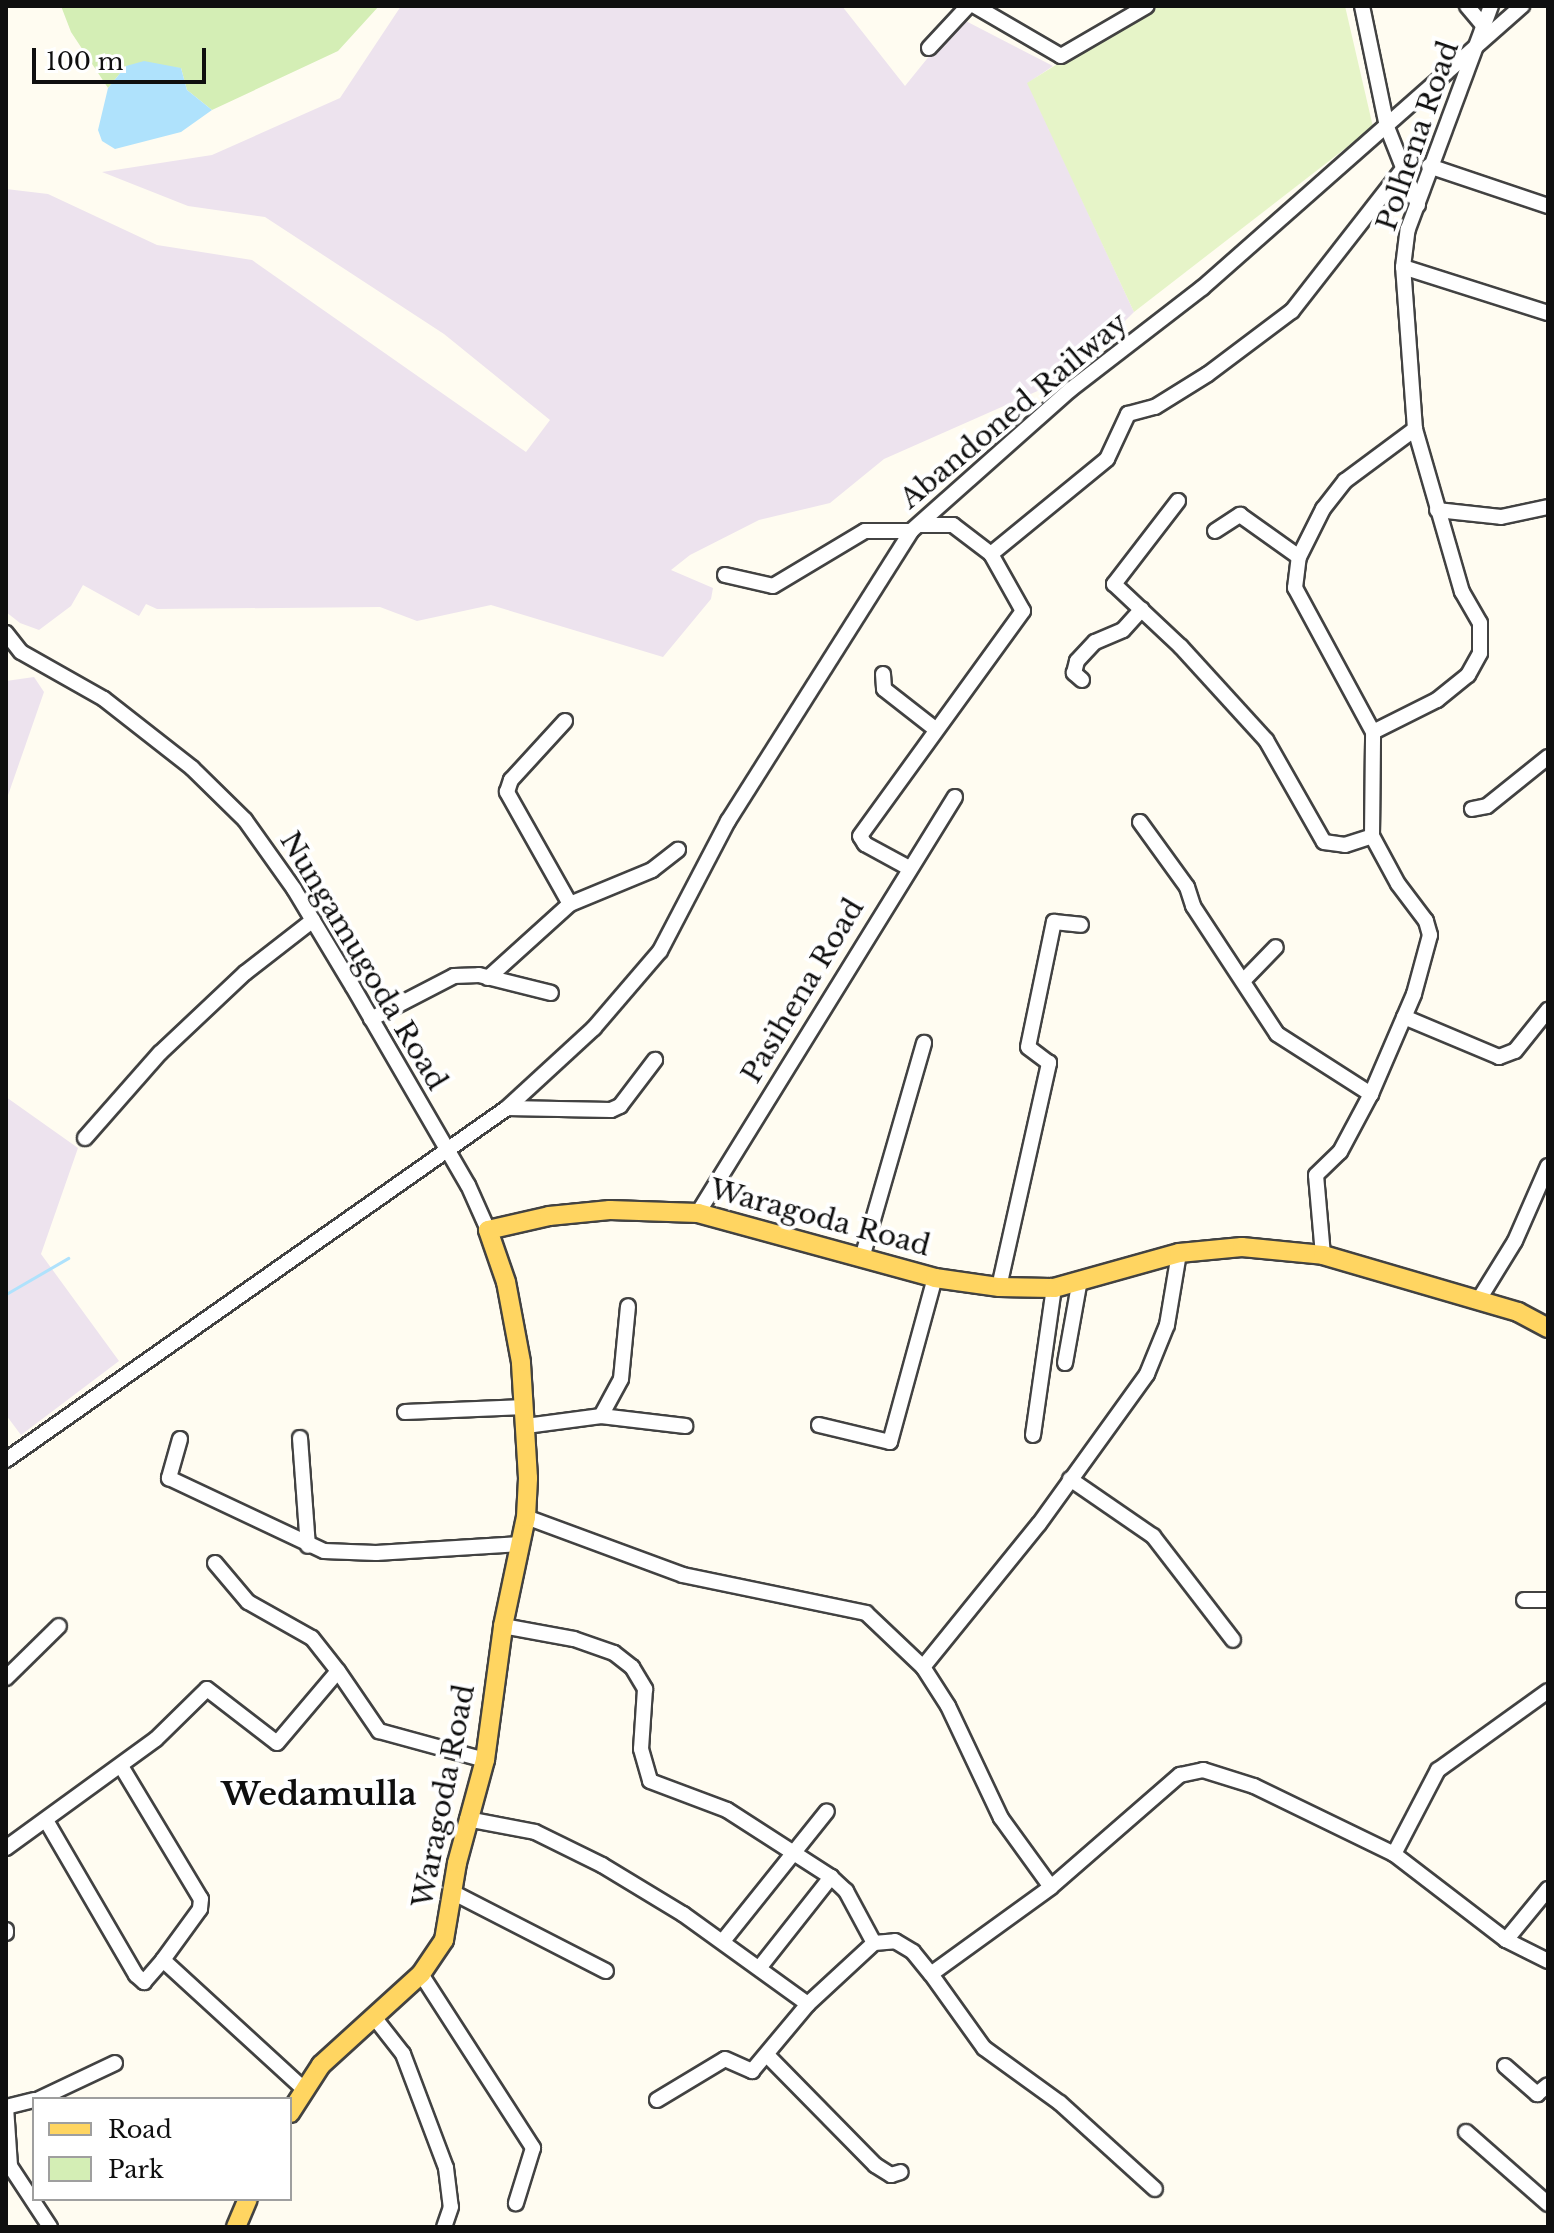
<!DOCTYPE html>
<html>
<head>
<meta charset="utf-8">
<style>
	body { margin:0 }
	#map { position:relative; width:1554px; height:2233px; overflow:hidden; background:#fffcf1; font-family:"Libre Baskerville",serif }
	div>[style] { position:absolute }
	[style*='--x'] { left:calc(var(--x)*1px); top:calc(var(--y)*1px); width:calc(var(--w)*1px); rotate:calc(var(--a)*1deg) }
	.industrial>* { inset:0; background:#ede3ee }
	.green>* { inset:0; background:#d4eeb5 }
	.pitch>* { inset:0; background:#e6f4c8 }
	.water>* { inset:0; background:#afe2fc }
	.stream>* { height:3px; margin:-1.5px; padding:0 1.5px; transform-origin:1.5px; border-radius:1.5px; background:#afe2fc }
	.roads { filter:drop-shadow(2px 0 #424242) drop-shadow(-2px 0 #424242) drop-shadow(0 2px #424242) drop-shadow(0 -2px #424242) }
	.minor>* { height:14px; margin:-7px; padding:0 7px; transform-origin:7px; border-radius:7px; background:#fff }
	.major>* { height:18px; margin:-9px; padding:0 9px; transform-origin:9px; border-radius:9px; background:#ffd561 }
	span { translate:-50% -50%; white-space:nowrap; text-align:center; line-height:1.15; -webkit-text-stroke:8px #fff; paint-order:stroke }
	.street-label { font-size:28px; color:#0f0f0f }
	.quarter-label { font-size:32px; color:#0f0f0f; font-weight:700 }
	.frame { position:absolute; inset:0; border:8px solid #0f0f0f; pointer-events:none }
	.legend { position:absolute; left:32px; top:2097px; width:260px; height:104px; box-sizing:border-box; background:#fff; border:2px solid #9f9f9f; margin:0; padding:10px 14px; list-style:none; font-size:24px; color:#0f0f0f }
	.legend li { display:flex; align-items:center; gap:16px; height:40px }
	.legend b { width:40px; border:2px solid #9f9f9f }
	.scale { position:absolute; left:32px; top:48px; width:174px; height:36px; box-sizing:border-box; border:4px solid #0f0f0f; border-top:0; padding-left:10px; font-size:24px; line-height:28px; white-space:nowrap; color:#0f0f0f; -webkit-text-stroke:6px #fff; paint-order:stroke }
</style>
</head>
<body>
<div id="map">
	<div class="industrial">
		<i style="clip-path:polygon(401px 6px,842px 6px,905px 86px,960px 18px,1053px 66px,1028px 83px,1134px 312px,1067px 378px,884px 459px,830px 503px,759px 520px,690px 555px,671px 570px,713px 588px,711px 599px,663px 657px,491px 605px,417px 621px,380px 607px,157px 609px,146px 604px,139px 616px,83px 585px,71px 606px,39px 630px,20px 623px,6px 612px,6px 189px,48px 194px,157px 245px,252px 260px,526px 452px,550px 420px,444px 334px,265px 217px,188px 206px,102px 172px,212px 155px,340px 98px)"></i>
		<i style="clip-path:polygon(34px 677px,44px 692px,6px 801px,6px 681px)"></i>
		<i style="clip-path:polygon(6px 1097px,78px 1148px,41px 1254px,119px 1361px,21px 1435px,6px 1415px)"></i>
	</div>
	<div class="green">
		<i style="clip-path:polygon(61px 6px,379px 6px,338px 51px,212px 110px,187px 90px,181px 68px,126px 66px,108px 88px,71px 32px)"></i>
	</div>
	<div class="pitch">
		<i style="clip-path:polygon(1150px 6px,1345px 6px,1373px 127px,1134px 312px,1027px 83px)"></i>
	</div>
	<div class="water">
		<i style="clip-path:polygon(144px 61px,181px 68px,187px 90px,212px 110px,181px 132px,115px 149px,102px 141px,98px 130px,108px 88px,126px 66px)"></i>
	</div>
	<div class="stream">
		<i style="--x:6;--y:1294;--w:72;--a:-30.1"></i>
	</div>
	<div class="roads">
		<div class="minor">
			<i style="--x:975;--y:6;--w:99;--a:30.2"></i>
			<i style="--x:1061;--y:56;--w:99;--a:-30.2"></i>
			<i style="--x:1362;--y:6;--w:124;--a:78.3"></i>
			<i style="--x:1387;--y:127;--w:84;--a:68.3"></i>
			<i style="--x:1467;--y:6;--w:26;--a:50"></i>
			<i style="--x:929;--y:48;--w:57;--a:-47.1"></i>
			<i style="--x:1429;--y:166;--w:126;--a:18.6"></i>
			<i style="--x:1403;--y:267;--w:152;--a:17.6"></i>
			<i style="--x:1178;--y:501;--w:105;--a:127.6"></i>
			<i style="--x:1114;--y:584;--w:92;--a:43.2"></i>
			<i style="--x:1181;--y:647;--w:126;--a:47.6"></i>
			<i style="--x:1266;--y:740;--w:117;--a:60.4"></i>
			<i style="--x:1324;--y:842;--w:21;--a:8"></i>
			<i style="--x:1345;--y:845;--w:28;--a:-18"></i>
			<i style="--x:1437;--y:510;--w:64;--a:6.2"></i>
			<i style="--x:1501;--y:517;--w:48;--a:-12"></i>
			<i style="--x:1215;--y:531;--w:30;--a:-33"></i>
			<i style="--x:1240;--y:515;--w:72;--a:35.4"></i>
			<i style="--x:991;--y:554;--w:150;--a:-39.3"></i>
			<i style="--x:1107;--y:459;--w:50;--a:-65"></i>
			<i style="--x:1128;--y:414;--w:28;--a:-15"></i>
			<i style="--x:1155;--y:407;--w:62;--a:-31.9"></i>
			<i style="--x:1208;--y:374;--w:105;--a:-36.9"></i>
			<i style="--x:1292;--y:311;--w:179;--a:-52"></i>
			<i style="--x:725;--y:575;--w:49;--a:12.9"></i>
			<i style="--x:773;--y:586;--w:107;--a:-30.9"></i>
			<i style="--x:865;--y:531;--w:46;--a:0"></i>
			<i style="--x:6;--y:633;--w:24;--a:52"></i>
			<i style="--x:21;--y:652;--w:95;--a:29.5"></i>
			<i style="--x:104;--y:699;--w:112;--a:38.1"></i>
			<i style="--x:192;--y:768;--w:74;--a:44.5"></i>
			<i style="--x:245;--y:820;--w:85;--a:54.6"></i>
			<i style="--x:294;--y:889;--w:114;--a:59"></i>
			<i style="--x:353;--y:987;--w:229;--a:59.9"></i>
			<i style="--x:468;--y:1185;--w:49;--a:66"></i>
			<i style="--x:883;--y:674;--w:15;--a:86"></i>
			<i style="--x:884;--y:689;--w:65;--a:38.1"></i>
			<i style="--x:1082;--y:680;--w:11;--a:-139"></i>
			<i style="--x:1074;--y:673;--w:12;--a:-76"></i>
			<i style="--x:1077;--y:661;--w:26;--a:-47"></i>
			<i style="--x:1095;--y:642;--w:30;--a:-23"></i>
			<i style="--x:1123;--y:630;--w:28;--a:-48"></i>
			<i style="--x:1373;--y:732;--w:72;--a:-26.6"></i>
			<i style="--x:1437;--y:700;--w:40;--a:-39"></i>
			<i style="--x:1468;--y:675;--w:25;--a:-61"></i>
			<i style="--x:1480;--y:653;--w:30;--a:-90"></i>
			<i style="--x:1480;--y:623;--w:36;--a:-120"></i>
			<i style="--x:1462;--y:592;--w:170;--a:-106.1"></i>
			<i style="--x:1415;--y:429;--w:162;--a:-94.2"></i>
			<i style="--x:1403;--y:267;--w:38;--a:-83"></i>
			<i style="--x:1408;--y:229;--w:238;--a:-69.6"></i>
			<i style="--x:1472;--y:809;--w:15;--a:-11"></i>
			<i style="--x:1487;--y:806;--w:78;--a:-38.8"></i>
			<i style="--x:1140;--y:822;--w:80;--a:54.1"></i>
			<i style="--x:1187;--y:887;--w:20;--a:72"></i>
			<i style="--x:1193;--y:906;--w:153;--a:56.7"></i>
			<i style="--x:1277;--y:1034;--w:112;--a:32.6"></i>
			<i style="--x:909;--y:868;--w:50;--a:-151.4"></i>
			<i style="--x:865;--y:844;--w:9;--a:-122"></i>
			<i style="--x:860;--y:836;--w:278;--a:-54.1"></i>
			<i style="--x:1023;--y:611;--w:65;--a:-119.3"></i>
			<i style="--x:991;--y:554;--w:48;--a:-142.7"></i>
			<i style="--x:953;--y:525;--w:34;--a:180"></i>
			<i style="--x:570;--y:904;--w:89;--a:-22.5"></i>
			<i style="--x:652;--y:870;--w:33;--a:-38"></i>
			<i style="--x:488;--y:978;--w:110;--a:-42.1"></i>
			<i style="--x:570;--y:904;--w:129;--a:-119.4"></i>
			<i style="--x:507;--y:792;--w:13;--a:-72"></i>
			<i style="--x:511;--y:780;--w:80;--a:-47.5"></i>
			<i style="--x:1243;--y:981;--w:47;--a:-45.9"></i>
			<i style="--x:1404;--y:1017;--w:103;--a:22.8"></i>
			<i style="--x:1499;--y:1057;--w:17;--a:-21"></i>
			<i style="--x:1515;--y:1051;--w:53;--a:-51.2"></i>
			<i style="--x:371;--y:1019;--w:93;--a:-27.4"></i>
			<i style="--x:454;--y:976;--w:25;--a:-2"></i>
			<i style="--x:479;--y:975;--w:74;--a:14"></i>
			<i style="--x:507;--y:1108;--w:104;--a:1.1"></i>
			<i style="--x:611;--y:1110;--w:10;--a:-24"></i>
			<i style="--x:620;--y:1106;--w:58;--a:-52.7"></i>
			<i style="--x:85;--y:1138;--w:113;--a:-48.6"></i>
			<i style="--x:160;--y:1053;--w:117;--a:-43.3"></i>
			<i style="--x:245;--y:973;--w:86;--a:-37.9"></i>
			<i style="--x:698;--y:1213;--w:489;--a:-58.3"></i>
			<i style="--x:1323;--y:1255;--w:80;--a:-95"></i>
			<i style="--x:1316;--y:1175;--w:33;--a:-44"></i>
			<i style="--x:1340;--y:1152;--w:66;--a:-61.9"></i>
			<i style="--x:1371;--y:1094;--w:109;--a:-66.7"></i>
			<i style="--x:1414;--y:994;--w:61;--a:-74.8"></i>
			<i style="--x:1430;--y:935;--w:15;--a:-106"></i>
			<i style="--x:1426;--y:921;--w:46;--a:-127.1"></i>
			<i style="--x:1398;--y:884;--w:55;--a:-118.4"></i>
			<i style="--x:1372;--y:836;--w:104;--a:-89.4"></i>
			<i style="--x:1373;--y:732;--w:164;--a:-118.4"></i>
			<i style="--x:1295;--y:588;--w:31;--a:-83"></i>
			<i style="--x:1299;--y:557;--w:54;--a:-63.4"></i>
			<i style="--x:1323;--y:509;--w:36;--a:-52"></i>
			<i style="--x:1345;--y:481;--w:87;--a:-36.6"></i>
			<i style="--x:862;--y:1258;--w:224;--a:-73.9"></i>
			<i style="--x:999;--y:1287;--w:230;--a:-77.4"></i>
			<i style="--x:1049;--y:1063;--w:26;--a:-143"></i>
			<i style="--x:1028;--y:1047;--w:128;--a:-78.3"></i>
			<i style="--x:1054;--y:922;--w:27;--a:6"></i>
			<i style="--x:1478;--y:1301;--w:70;--a:-58.3"></i>
			<i style="--x:1515;--y:1241;--w:82;--a:-66.3"></i>
			<i style="--x:1065;--y:1363;--w:84;--a:-79.8"></i>
			<i style="--x:405;--y:1412;--w:120;--a:-2.4"></i>
			<i style="--x:601;--y:1416;--w:42;--a:-61.6"></i>
			<i style="--x:621;--y:1379;--w:73;--a:-84.5"></i>
			<i style="--x:819;--y:1425;--w:73;--a:13.5"></i>
			<i style="--x:890;--y:1442;--w:170;--a:-74.7"></i>
			<i style="--x:526;--y:1426;--w:76;--a:-7.6"></i>
			<i style="--x:601;--y:1416;--w:85;--a:6.8"></i>
			<i style="--x:1033;--y:1435;--w:148;--a:-81.9"></i>
			<i style="--x:300;--y:1438;--w:108;--a:85.8"></i>
			<i style="--x:180;--y:1439;--w:41;--a:105.8"></i>
			<i style="--x:169;--y:1478;--w:171;--a:25.2"></i>
			<i style="--x:324;--y:1551;--w:52;--a:2.2"></i>
			<i style="--x:376;--y:1553;--w:145;--a:-3.6"></i>
			<i style="--x:6;--y:1460;--w:612;--a:-35.09"></i>
			<i style="--x:507;--y:1108;--w:118;--a:-42.6"></i>
			<i style="--x:594;--y:1028;--w:101;--a:-49.4"></i>
			<i style="--x:660;--y:951;--w:147;--a:-62.4"></i>
			<i style="--x:728;--y:821;--w:343;--a:-57.7"></i>
			<i style="--x:911;--y:531;--w:213;--a:-41.6"></i>
			<i style="--x:1070;--y:390;--w:167;--a:-37.7"></i>
			<i style="--x:1202;--y:288;--w:427;--a:-41.4"></i>
			<i style="--x:1070;--y:1479;--w:101;--a:34.5"></i>
			<i style="--x:1153;--y:1536;--w:131;--a:52.4"></i>
			<i style="--x:526;--y:1517;--w:167;--a:20.3"></i>
			<i style="--x:683;--y:1575;--w:187;--a:11.7"></i>
			<i style="--x:866;--y:1613;--w:79;--a:43.5"></i>
			<i style="--x:923;--y:1667;--w:46;--a:57.3"></i>
			<i style="--x:948;--y:1706;--w:124;--a:64.7"></i>
			<i style="--x:1001;--y:1818;--w:85;--a:54.1"></i>
			<i style="--x:215;--y:1563;--w:51;--a:49.8"></i>
			<i style="--x:248;--y:1602;--w:73;--a:29.4"></i>
			<i style="--x:312;--y:1638;--w:42;--a:51.8"></i>
			<i style="--x:1524;--y:1600;--w:24;--a:0"></i>
			<i style="--x:503;--y:1626;--w:72;--a:10.4"></i>
			<i style="--x:574;--y:1639;--w:42;--a:19.3"></i>
			<i style="--x:614;--y:1653;--w:23;--a:38"></i>
			<i style="--x:632;--y:1667;--w:26;--a:59"></i>
			<i style="--x:645;--y:1689;--w:60;--a:93.8"></i>
			<i style="--x:641;--y:1749;--w:33;--a:74"></i>
			<i style="--x:650;--y:1781;--w:82;--a:20.6"></i>
			<i style="--x:727;--y:1810;--w:124;--a:32.8"></i>
			<i style="--x:831;--y:1877;--w:21;--a:43"></i>
			<i style="--x:846;--y:1891;--w:59;--a:61.7"></i>
			<i style="--x:923;--y:1667;--w:184;--a:-51"></i>
			<i style="--x:1039;--y:1524;--w:185;--a:-54.2"></i>
			<i style="--x:1147;--y:1374;--w:53;--a:-67.8"></i>
			<i style="--x:1167;--y:1325;--w:73;--a:-80.5"></i>
			<i style="--x:6;--y:1678;--w:74;--a:-44.5"></i>
			<i style="--x:121;--y:1766;--w:155;--a:59"></i>
			<i style="--x:201;--y:1899;--w:10;--a:96"></i>
			<i style="--x:200;--y:1909;--w:63;--a:126"></i>
			<i style="--x:467;--y:1819;--w:69;--a:10.8"></i>
			<i style="--x:535;--y:1832;--w:75;--a:26.2"></i>
			<i style="--x:602;--y:1865;--w:95;--a:31.2"></i>
			<i style="--x:683;--y:1914;--w:154;--a:35.8"></i>
			<i style="--x:47;--y:1822;--w:177;--a:59.8"></i>
			<i style="--x:136;--y:1975;--w:11;--a:41"></i>
			<i style="--x:144;--y:1982;--w:29;--a:-49"></i>
			<i style="--x:163;--y:1960;--w:193;--a:42.5"></i>
			<i style="--x:6;--y:1848;--w:185;--a:-36"></i>
			<i style="--x:156;--y:1739;--w:71;--a:-44.4"></i>
			<i style="--x:207;--y:1689;--w:88;--a:37.6"></i>
			<i style="--x:277;--y:1743;--w:94;--a:-49.7"></i>
			<i style="--x:338;--y:1671;--w:73;--a:55.7"></i>
			<i style="--x:379;--y:1731;--w:110;--a:15.3"></i>
			<i style="--x:1394;--y:1854;--w:95;--a:-62.4"></i>
			<i style="--x:1438;--y:1770;--w:135;--a:-35.7"></i>
			<i style="--x:452;--y:1892;--w:173;--a:27.2"></i>
			<i style="--x:6;--y:1930;--w:3;--a:90"></i>
			<i style="--x:1506;--y:1940;--w:66;--a:-50.5"></i>
			<i style="--x:723;--y:1941;--w:166;--a:-51.3"></i>
			<i style="--x:760;--y:1967;--w:115;--a:-51.7"></i>
			<i style="--x:421;--y:1974;--w:207;--a:57.2"></i>
			<i style="--x:533;--y:2148;--w:58;--a:107.2"></i>
			<i style="--x:931;--y:1974;--w:91;--a:54.4"></i>
			<i style="--x:984;--y:2048;--w:94;--a:35.9"></i>
			<i style="--x:1060;--y:2103;--w:128;--a:42.2"></i>
			<i style="--x:374;--y:2017;--w:47;--a:51.9"></i>
			<i style="--x:403;--y:2054;--w:122;--a:69.3"></i>
			<i style="--x:446;--y:2168;--w:39;--a:83"></i>
			<i style="--x:451;--y:2207;--w:21;--a:109"></i>
			<i style="--x:768;--y:2056;--w:153;--a:45.5"></i>
			<i style="--x:875;--y:2165;--w:19;--a:32"></i>
			<i style="--x:891;--y:2175;--w:10;--a:-17"></i>
			<i style="--x:1505;--y:2066;--w:43;--a:41.2"></i>
			<i style="--x:1537;--y:2094;--w:14;--a:-39"></i>
			<i style="--x:39;--y:2099;--w:84;--a:-25.3"></i>
			<i style="--x:657;--y:2100;--w:79;--a:-31.1"></i>
			<i style="--x:725;--y:2059;--w:30;--a:24"></i>
			<i style="--x:752;--y:2071;--w:87;--a:-50.1"></i>
			<i style="--x:808;--y:2004;--w:90;--a:-42.7"></i>
			<i style="--x:874;--y:1943;--w:21;--a:-5"></i>
			<i style="--x:895;--y:1941;--w:21;--a:31"></i>
			<i style="--x:913;--y:1952;--w:28;--a:51"></i>
			<i style="--x:931;--y:1974;--w:148;--a:-35.9"></i>
			<i style="--x:1051;--y:1887;--w:171;--a:-41"></i>
			<i style="--x:1180;--y:1775;--w:24;--a:-12"></i>
			<i style="--x:1203;--y:1770;--w:53;--a:17.4"></i>
			<i style="--x:1254;--y:1786;--w:156;--a:25.9"></i>
			<i style="--x:1394;--y:1854;--w:141;--a:37.5"></i>
			<i style="--x:1506;--y:1940;--w:47;--a:26.6"></i>
			<i style="--x:6;--y:2107;--w:59;--a:86.1"></i>
			<i style="--x:10;--y:2166;--w:73;--a:56.7"></i>
			<i style="--x:6;--y:2107;--w:29;--a:-14"></i>
			<i style="--x:1466;--y:2132;--w:109;--a:41.3"></i>
		</div>
		<div class="major">
			<i style="--x:290;--y:2113;--w:57;--a:-57.1"></i>
			<i style="--x:321;--y:2065;--w:135;--a:-42.3"></i>
			<i style="--x:421;--y:1974;--w:41;--a:-55.9"></i>
			<i style="--x:444;--y:1940;--w:78;--a:-80.4"></i>
			<i style="--x:457;--y:1863;--w:107;--a:-74.8"></i>
			<i style="--x:485;--y:1760;--w:135;--a:-82.3"></i>
			<i style="--x:503;--y:1626;--w:111;--a:-78.1"></i>
			<i style="--x:526;--y:1517;--w:39;--a:-87"></i>
			<i style="--x:528;--y:1478;--w:116;--a:-93.5"></i>
			<i style="--x:521;--y:1362;--w:81;--a:-100.6"></i>
			<i style="--x:506;--y:1282;--w:55;--a:-109.1"></i>
			<i style="--x:488;--y:1230;--w:63;--a:-12.9"></i>
			<i style="--x:549;--y:1216;--w:61;--a:-5.6"></i>
			<i style="--x:610;--y:1210;--w:88;--a:2"></i>
			<i style="--x:698;--y:1213;--w:246;--a:15.3"></i>
			<i style="--x:935;--y:1278;--w:65;--a:8"></i>
			<i style="--x:999;--y:1287;--w:55;--a:1"></i>
			<i style="--x:1054;--y:1288;--w:130;--a:-15.6"></i>
			<i style="--x:1179;--y:1253;--w:63;--a:-5.4"></i>
			<i style="--x:1242;--y:1247;--w:81;--a:5.6"></i>
			<i style="--x:1323;--y:1255;--w:203;--a:16.3"></i>
			<i style="--x:1518;--y:1312;--w:34;--a:28"></i>
			<i style="--x:236;--y:2227;--w:30;--a:-67"></i>
		</div>
	</div>
	<div class="street-label">
		<span style="left:1418px;top:136px;rotate:-71deg">Polhena Road</span>
		<span style="left:1014px;top:411px;rotate:-40deg">Abandoned Railway</span>
		<span style="left:363px;top:961px;rotate:59deg">Nungamugoda Road</span>
		<span style="left:803px;top:991px;rotate:-59deg">Pasihena Road</span>
		<span style="left:820px;top:1218px;rotate:15deg">Waragoda Road</span>
		<span style="left:444px;top:1796px;rotate:-79deg">Waragoda Road</span>
	</div>
	<div class="quarter-label">
		<span style="left:319px;top:1794px">Wedamulla</span>
	</div>
	<div class="frame"></div>
	<ul class="legend">
	<li><b style="height:10px;background:#ffd561"></b>Road</li>
	<li><b style="height:22px;background:#d4eeb5"></b>Park</li>
	</ul>
	<div class="scale">100 m</div>
</div>
</body>
</html>
